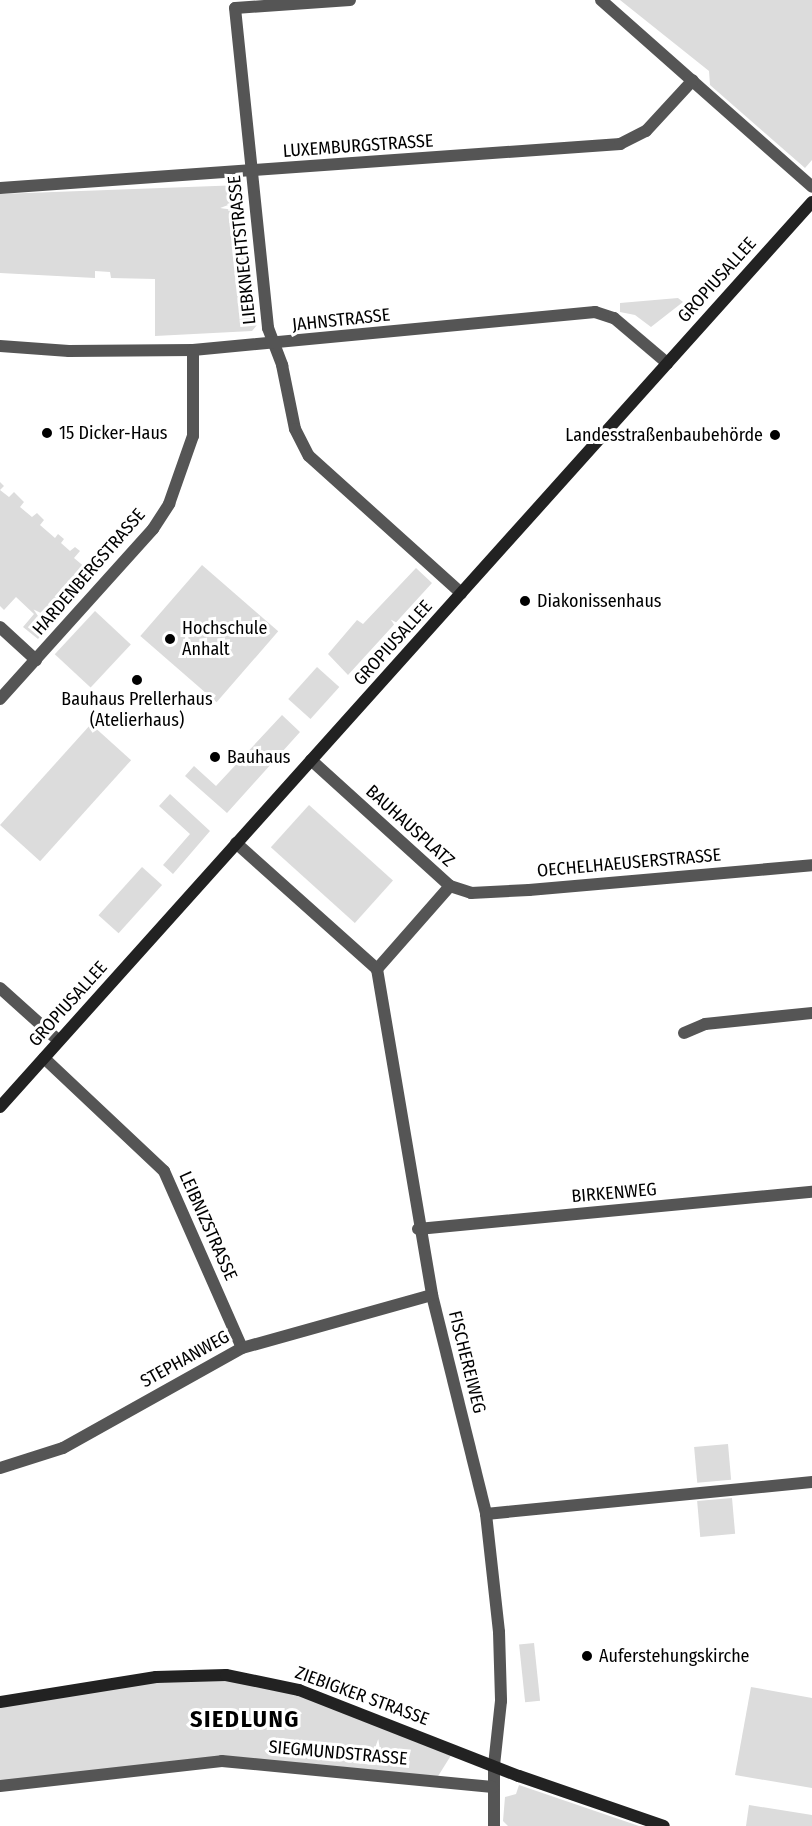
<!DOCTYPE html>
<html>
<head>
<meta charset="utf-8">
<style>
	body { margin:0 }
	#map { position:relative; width:812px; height:1826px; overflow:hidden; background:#fff; font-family:"Fira Sans Condensed",sans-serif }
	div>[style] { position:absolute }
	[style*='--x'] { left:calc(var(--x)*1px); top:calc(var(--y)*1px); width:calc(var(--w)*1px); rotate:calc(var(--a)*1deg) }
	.green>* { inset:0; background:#dcdcdc; transform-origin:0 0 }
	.street>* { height:12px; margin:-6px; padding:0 6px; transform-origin:6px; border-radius:6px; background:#555 }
	.secondary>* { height:12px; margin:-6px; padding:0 6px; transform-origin:6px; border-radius:6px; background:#222 }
	.dots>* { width:16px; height:16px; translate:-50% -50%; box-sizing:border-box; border:3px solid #fff; border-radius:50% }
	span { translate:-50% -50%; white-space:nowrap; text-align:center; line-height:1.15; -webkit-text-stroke:6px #fff; paint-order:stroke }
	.street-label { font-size:18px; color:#000 }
	.poi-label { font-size:18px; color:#000 }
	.left { translate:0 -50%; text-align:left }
	.right { translate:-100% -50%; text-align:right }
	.district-label { font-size:24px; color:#000; font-weight:700; letter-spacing:1.5px }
</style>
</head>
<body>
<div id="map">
	<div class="green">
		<i style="clip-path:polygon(620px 0,812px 0,812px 160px,805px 168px,710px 85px,709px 71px)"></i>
		<i style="clip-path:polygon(242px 185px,257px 325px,252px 331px,155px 336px,155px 279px,111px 278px,110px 272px,95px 271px,95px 278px,0 273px,0 194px)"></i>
		<i style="clip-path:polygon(678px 298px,683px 302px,651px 327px,635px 315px,620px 312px,620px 303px)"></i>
		<i style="clip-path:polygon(0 482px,4px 486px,0 490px,9px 497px,14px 492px,24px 502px,20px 507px,32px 517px,37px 513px,44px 520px,40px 525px,55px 538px,58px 534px,64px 539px,61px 543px,70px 551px,75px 547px,80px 551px,74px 558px,93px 574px,98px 570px,38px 639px,23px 627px,34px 614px,16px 597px,4px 610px,0 606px)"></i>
		<i style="left:202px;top:565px;width:101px;height:94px;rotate:41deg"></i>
		<i style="clip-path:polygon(416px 568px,432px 583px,348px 675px,328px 654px,357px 620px,363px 624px)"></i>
		<i style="left:95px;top:611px;width:49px;height:59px;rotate:43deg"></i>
		<i style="left:317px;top:667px;width:30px;height:43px;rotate:42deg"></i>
		<i style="clip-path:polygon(282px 715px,300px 732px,227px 813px,185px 776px,194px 766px,216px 786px)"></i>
		<i style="left:91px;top:724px;width:54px;height:136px;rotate:42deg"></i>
		<i style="clip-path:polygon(170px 794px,210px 831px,173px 874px,163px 865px,190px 834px,159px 806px)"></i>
		<i style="left:309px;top:805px;width:113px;height:57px;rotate:42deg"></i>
		<i style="left:142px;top:867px;width:27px;height:65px;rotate:42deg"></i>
		<i style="left:728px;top:1444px;width:36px;height:34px;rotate:85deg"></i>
		<i style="left:732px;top:1498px;width:36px;height:35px;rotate:85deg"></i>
		<i style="left:534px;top:1643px;width:58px;height:15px;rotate:84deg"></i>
		<i style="clip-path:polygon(192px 1673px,299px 1690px,455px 1749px,435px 1781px,222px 1761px,0 1786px,0 1702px)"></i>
		<i style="clip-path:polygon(751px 1687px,812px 1698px,812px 1788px,735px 1775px)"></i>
		<i style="clip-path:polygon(519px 1785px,639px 1826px,508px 1826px,503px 1821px,505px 1797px,516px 1794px)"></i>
		<i style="clip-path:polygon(749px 1805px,812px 1815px,812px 1826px,746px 1826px)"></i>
	</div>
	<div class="street">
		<i style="--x:350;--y:0;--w:115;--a:176"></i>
		<i style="--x:235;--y:8;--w:322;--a:84.1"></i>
		<i style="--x:268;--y:328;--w:40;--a:69"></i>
		<i style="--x:282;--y:365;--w:65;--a:78.5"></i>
		<i style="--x:295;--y:429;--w:30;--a:63"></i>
		<i style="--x:309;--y:456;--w:205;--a:42"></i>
		<i style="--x:601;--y:0;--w:282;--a:41.5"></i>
		<i style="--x:0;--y:188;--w:622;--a:-4.06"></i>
		<i style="--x:620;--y:144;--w:29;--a:-27"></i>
		<i style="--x:646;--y:131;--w:69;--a:-47.3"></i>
		<i style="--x:0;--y:346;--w:69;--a:4.1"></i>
		<i style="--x:69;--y:351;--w:124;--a:-0.5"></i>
		<i style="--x:193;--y:350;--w:404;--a:-5.4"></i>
		<i style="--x:595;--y:312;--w:20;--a:18"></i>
		<i style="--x:614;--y:318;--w:70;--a:40.3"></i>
		<i style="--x:0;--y:627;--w:49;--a:42.5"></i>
		<i style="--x:0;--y:699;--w:229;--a:-48"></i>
		<i style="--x:153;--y:529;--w:30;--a:-57"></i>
		<i style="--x:169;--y:504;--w:72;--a:-70.6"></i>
		<i style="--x:193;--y:436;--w:86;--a:-90"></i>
		<i style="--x:311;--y:760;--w:188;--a:42.2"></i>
		<i style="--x:450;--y:886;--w:111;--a:131.3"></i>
		<i style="--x:236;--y:843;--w:189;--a:41.8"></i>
		<i style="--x:450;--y:886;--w:22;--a:18"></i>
		<i style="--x:471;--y:893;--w:58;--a:-3"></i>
		<i style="--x:529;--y:890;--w:284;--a:-5"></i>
		<i style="--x:377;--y:969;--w:331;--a:80.4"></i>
		<i style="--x:432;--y:1295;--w:226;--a:76.1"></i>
		<i style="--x:486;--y:1514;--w:119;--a:83.7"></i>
		<i style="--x:499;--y:1632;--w:69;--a:88.3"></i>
		<i style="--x:501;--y:1701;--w:64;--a:96.2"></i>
		<i style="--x:494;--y:1765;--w:61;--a:90"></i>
		<i style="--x:0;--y:988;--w:79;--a:41.9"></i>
		<i style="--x:684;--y:1033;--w:23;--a:-23"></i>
		<i style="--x:705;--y:1024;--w:108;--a:-5.9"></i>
		<i style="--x:44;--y:1058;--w:165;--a:43.3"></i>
		<i style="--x:164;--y:1171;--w:193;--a:66.2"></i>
		<i style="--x:418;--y:1229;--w:396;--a:-5.4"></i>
		<i style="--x:0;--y:1468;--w:66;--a:-17.6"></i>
		<i style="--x:63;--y:1448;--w:205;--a:-29.2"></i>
		<i style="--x:242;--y:1348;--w:197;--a:-15.6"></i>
		<i style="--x:486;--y:1514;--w:328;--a:-5.6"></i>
		<i style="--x:0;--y:1786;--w:223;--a:-6.4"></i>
		<i style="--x:222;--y:1761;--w:272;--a:5.5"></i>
	</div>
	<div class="secondary">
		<i style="--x:0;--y:1107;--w:1216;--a:-48.1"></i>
		<i style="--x:0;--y:1702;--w:158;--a:-9.1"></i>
		<i style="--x:156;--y:1677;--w:70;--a:-1.6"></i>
		<i style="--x:226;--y:1675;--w:75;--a:11.6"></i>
		<i style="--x:299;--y:1690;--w:236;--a:21.4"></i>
		<i style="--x:519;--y:1776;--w:153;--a:19"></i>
	</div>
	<div class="dots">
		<i style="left:47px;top:433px;background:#000"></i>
		<i style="left:775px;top:435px;background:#000"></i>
		<i style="left:525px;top:601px;background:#000"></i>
		<i style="left:170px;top:639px;background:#000"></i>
		<i style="left:137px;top:680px;background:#000"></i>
		<i style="left:215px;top:757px;background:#000"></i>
		<i style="left:587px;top:1656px;background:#000"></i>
	</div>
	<div class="street-label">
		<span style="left:358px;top:146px;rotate:-4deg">LUXEMBURGSTRASSE</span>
		<span style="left:242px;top:250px;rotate:-96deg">LIEBKNECHTSTRASSE</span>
		<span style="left:717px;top:280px;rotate:-48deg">GROPIUSALLEE</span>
		<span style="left:341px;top:320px;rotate:-6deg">JAHNSTRASSE</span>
		<span style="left:89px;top:572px;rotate:-49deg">HARDENBERGSTRASSE</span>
		<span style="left:393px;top:643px;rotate:-48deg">GROPIUSALLEE</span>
		<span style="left:410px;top:826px;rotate:42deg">BAUHAUSPLATZ</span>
		<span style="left:629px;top:863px;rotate:-5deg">OECHELHAEUSERSTRASSE</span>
		<span style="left:68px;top:1004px;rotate:-48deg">GROPIUSALLEE</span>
		<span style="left:614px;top:1193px;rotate:-5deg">BIRKENWEG</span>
		<span style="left:208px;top:1226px;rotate:66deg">LEIBNIZSTRASSE</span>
		<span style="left:185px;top:1359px;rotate:-29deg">STEPHANWEG</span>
		<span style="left:467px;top:1362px;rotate:76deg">FISCHEREIWEG</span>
		<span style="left:362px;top:1696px;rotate:20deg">ZIEBIGKER STRASSE</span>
		<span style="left:338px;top:1753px;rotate:5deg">SIEGMUNDSTRASSE</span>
	</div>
	<div class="poi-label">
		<span class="left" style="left:59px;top:433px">15 Dicker-Haus</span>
		<span class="right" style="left:763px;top:435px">Landesstraßenbaubehörde</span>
		<span class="left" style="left:537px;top:601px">Diakonissenhaus</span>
		<span class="left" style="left:182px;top:639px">Hochschule<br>Anhalt</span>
		<span style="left:137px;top:710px">Bauhaus Prellerhaus<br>(Atelierhaus)</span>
		<span class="left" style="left:227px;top:757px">Bauhaus</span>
		<span class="left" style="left:599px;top:1656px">Auferstehungskirche</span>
	</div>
	<div class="district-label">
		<span style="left:245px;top:1720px">SIEDLUNG</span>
	</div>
</div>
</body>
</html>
